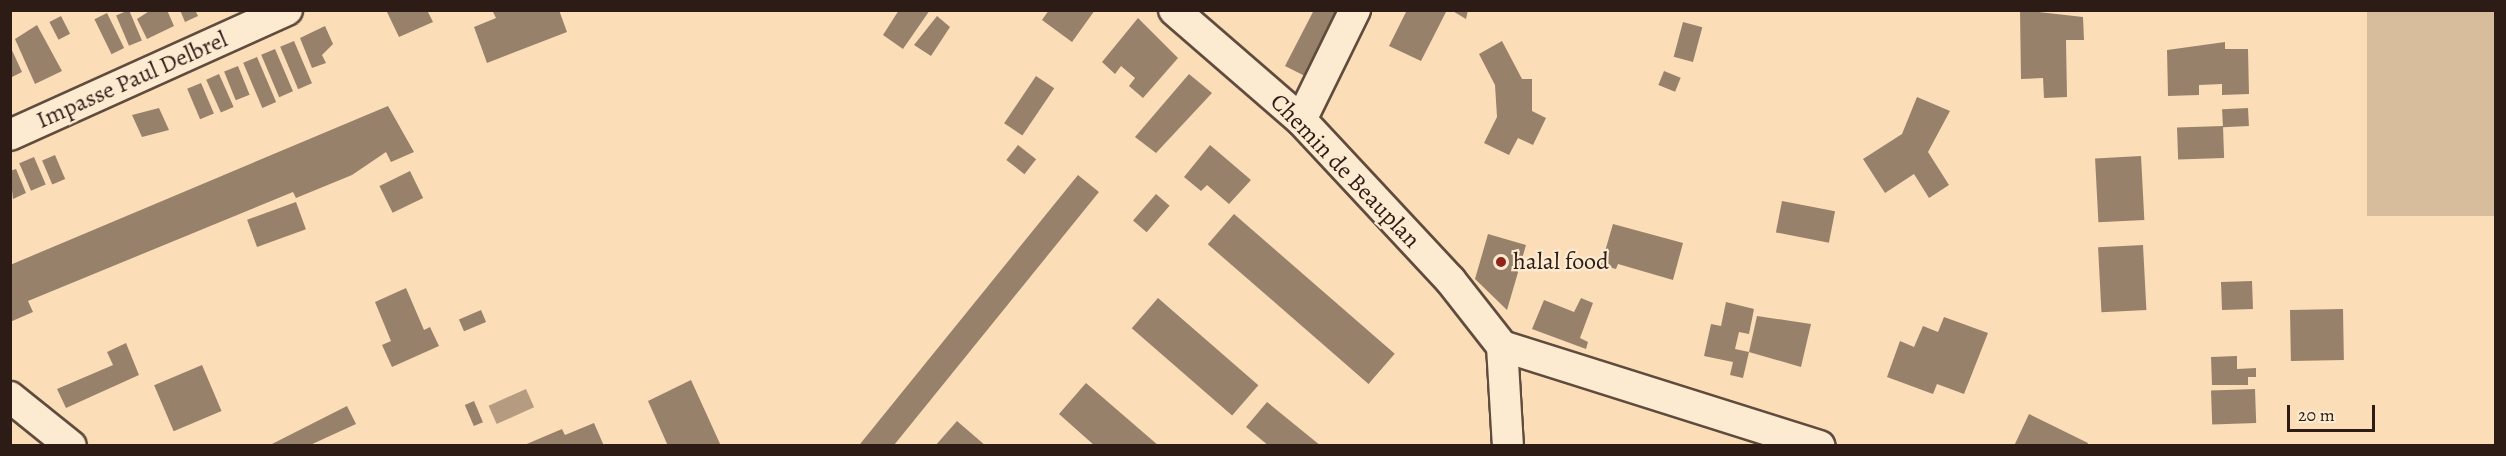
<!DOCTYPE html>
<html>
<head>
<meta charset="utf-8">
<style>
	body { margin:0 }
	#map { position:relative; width:2506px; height:456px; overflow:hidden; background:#fbdeb8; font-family:Alegreya,serif }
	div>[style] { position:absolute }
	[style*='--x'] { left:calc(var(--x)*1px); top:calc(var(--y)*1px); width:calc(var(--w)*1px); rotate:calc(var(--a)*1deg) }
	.green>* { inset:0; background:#d8bd9c; transform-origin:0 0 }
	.water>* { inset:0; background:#b59c81; transform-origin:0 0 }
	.building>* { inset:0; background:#98816a; transform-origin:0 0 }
	.roads { filter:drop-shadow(2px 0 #604c3e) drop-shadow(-2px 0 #604c3e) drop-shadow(0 2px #604c3e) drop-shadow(0 -2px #604c3e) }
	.minor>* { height:30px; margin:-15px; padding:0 15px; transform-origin:15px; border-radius:15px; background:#fcead1 }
	.dots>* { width:16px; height:16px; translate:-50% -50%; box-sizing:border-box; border:3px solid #fcead1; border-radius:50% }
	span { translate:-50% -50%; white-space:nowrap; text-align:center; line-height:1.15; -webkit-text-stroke:4.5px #fcead1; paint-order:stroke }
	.street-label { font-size:24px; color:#2d1c16 }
	.poi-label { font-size:24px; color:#2d1c16 }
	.left { translate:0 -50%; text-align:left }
	.frame { position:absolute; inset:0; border:12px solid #2d1c16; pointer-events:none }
	.scale { position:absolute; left:2287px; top:405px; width:88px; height:27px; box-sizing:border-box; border:3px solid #2d1c16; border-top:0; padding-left:8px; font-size:18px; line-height:21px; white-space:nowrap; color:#2d1c16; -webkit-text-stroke:4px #fcead1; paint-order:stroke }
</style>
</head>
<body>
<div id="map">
	<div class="green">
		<i style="left:2367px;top:11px;width:128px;height:205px"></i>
	</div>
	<div class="water">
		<i style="left:526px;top:389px;width:20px;height:41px;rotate:66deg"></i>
	</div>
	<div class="building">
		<i style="left:129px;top:10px;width:33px;height:14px;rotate:67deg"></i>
		<i style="clip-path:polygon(151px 10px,167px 10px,174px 26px,147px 39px,137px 19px)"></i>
		<i style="clip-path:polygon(180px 10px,195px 10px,198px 16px,185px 22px)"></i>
		<i style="clip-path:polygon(386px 10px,427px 10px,433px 22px,399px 37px)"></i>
		<i style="clip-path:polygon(492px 10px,559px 10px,567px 32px,487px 63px,474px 27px,496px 18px)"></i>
		<i style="clip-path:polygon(899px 10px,930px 10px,903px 49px,883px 35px)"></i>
		<i style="clip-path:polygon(1049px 10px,1095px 10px,1072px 42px,1042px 20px)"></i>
		<i style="clip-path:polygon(1314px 10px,1342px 10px,1307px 77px,1285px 66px)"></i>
		<i style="clip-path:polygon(1407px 10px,1447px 10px,1421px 61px,1389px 46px)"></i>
		<i style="clip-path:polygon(1451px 10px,1468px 10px,1466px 19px)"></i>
		<i style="clip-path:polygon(2020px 10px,2083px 17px,2084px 40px,2066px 40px,2067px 97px,2044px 98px,2043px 78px,2021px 79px)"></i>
		<i style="left:107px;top:13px;width:39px;height:14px;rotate:64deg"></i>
		<i style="left:61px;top:16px;width:20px;height:13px;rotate:63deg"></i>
		<i style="clip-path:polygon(937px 16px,950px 27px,931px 56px,914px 45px)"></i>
		<i style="clip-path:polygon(1138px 18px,1178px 58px,1143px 98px,1129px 86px,1135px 78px,1121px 66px,1115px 74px,1102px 62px)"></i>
		<i style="left:1683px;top:22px;width:20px;height:36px;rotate:15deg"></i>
		<i style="clip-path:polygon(37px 25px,62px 71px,35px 84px,15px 39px)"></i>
		<i style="clip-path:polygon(325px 26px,333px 44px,322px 55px,326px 63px,312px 68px,300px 38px)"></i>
		<i style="left:294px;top:41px;width:46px;height:15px;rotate:67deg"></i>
		<i style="clip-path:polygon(1502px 41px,1522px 79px,1532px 79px,1532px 111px,1546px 118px,1533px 145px,1518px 138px,1509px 155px,1484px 143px,1497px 117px,1495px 85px,1479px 54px)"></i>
		<i style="clip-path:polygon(2225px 42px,2225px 49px,2248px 49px,2249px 94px,2222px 95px,2222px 84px,2199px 85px,2199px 95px,2168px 96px,2167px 50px)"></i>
		<i style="clip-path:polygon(10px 46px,22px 72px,10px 78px)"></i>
		<i style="left:275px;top:49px;width:46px;height:15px;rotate:67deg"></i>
		<i style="left:257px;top:57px;width:49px;height:15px;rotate:67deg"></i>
		<i style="left:238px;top:66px;width:31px;height:15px;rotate:68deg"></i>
		<i style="left:1664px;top:71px;width:18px;height:15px;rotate:22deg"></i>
		<i style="left:219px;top:74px;width:36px;height:14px;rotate:66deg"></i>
		<i style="clip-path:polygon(1189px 74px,1212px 93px,1156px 153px,1135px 137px)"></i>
		<i style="left:1036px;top:76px;width:22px;height:57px;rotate:34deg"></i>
		<i style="left:201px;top:83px;width:33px;height:15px;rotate:67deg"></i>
		<i style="clip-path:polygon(1917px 97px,1950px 111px,1928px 152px,1949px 185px,1929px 198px,1914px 174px,1885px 193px,1863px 159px,1902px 134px)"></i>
		<i style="clip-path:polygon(388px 106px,414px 152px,391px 162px,386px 152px,352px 175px,296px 198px,293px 192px,28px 301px,33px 312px,10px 322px,10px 265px)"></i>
		<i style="clip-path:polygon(159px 108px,169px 130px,142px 137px,132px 115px)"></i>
		<i style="left:2248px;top:108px;width:18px;height:26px;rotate:87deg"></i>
		<i style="left:2223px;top:126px;width:32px;height:46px;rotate:88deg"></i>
		<i style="left:1018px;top:145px;width:23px;height:19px;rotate:38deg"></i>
		<i style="clip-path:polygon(1210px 145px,1251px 180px,1229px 204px,1207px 185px,1201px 191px,1184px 177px)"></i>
		<i style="left:55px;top:155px;width:26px;height:14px;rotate:67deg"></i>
		<i style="left:2141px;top:156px;width:64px;height:46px;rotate:87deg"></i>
		<i style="left:34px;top:157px;width:30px;height:16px;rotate:67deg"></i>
		<i style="clip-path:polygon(16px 169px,26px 193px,13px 199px,10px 171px)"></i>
		<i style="left:410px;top:171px;width:30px;height:34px;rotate:64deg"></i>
		<i style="left:1078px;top:175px;width:27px;height:354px;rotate:39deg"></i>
		<i style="left:1156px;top:194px;width:18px;height:35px;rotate:41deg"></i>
		<i style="left:1782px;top:201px;width:54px;height:32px;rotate:11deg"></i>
		<i style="left:296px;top:202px;width:29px;height:52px;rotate:70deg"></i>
		<i style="left:1234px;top:214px;width:213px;height:40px;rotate:41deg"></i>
		<i style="clip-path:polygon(1613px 224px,1683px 243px,1673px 280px,1618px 264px,1616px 269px,1601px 265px)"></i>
		<i style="clip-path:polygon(1488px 234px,1526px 245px,1507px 310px,1475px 279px)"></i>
		<i style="left:2143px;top:245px;width:65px;height:45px;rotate:87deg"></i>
		<i style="left:2252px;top:281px;width:28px;height:31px;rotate:88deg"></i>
		<i style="clip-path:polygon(406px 288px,424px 330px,430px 327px,439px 346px,392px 367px,382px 345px,391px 341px,375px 302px)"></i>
		<i style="left:1158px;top:298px;width:133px;height:40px;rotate:41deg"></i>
		<i style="clip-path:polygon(1581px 298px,1593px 303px,1580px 338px,1588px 342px,1586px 349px,1532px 329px,1544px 300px,1574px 312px)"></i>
		<i style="clip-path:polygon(1726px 302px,1754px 309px,1749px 334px,1739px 332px,1735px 349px,1749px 352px,1743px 378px,1730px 375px,1733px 362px,1704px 356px,1711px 324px,1721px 326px)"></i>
		<i style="left:2343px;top:309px;width:51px;height:53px;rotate:89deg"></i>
		<i style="left:481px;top:310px;width:13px;height:24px;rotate:67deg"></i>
		<i style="clip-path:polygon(1757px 316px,1811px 324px,1801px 367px,1749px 352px)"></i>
		<i style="clip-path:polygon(1944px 317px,1988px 333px,1964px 394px,1937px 384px,1933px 394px,1887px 377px,1900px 341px,1914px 347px,1923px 326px,1938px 332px)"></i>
		<i style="clip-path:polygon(126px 343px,139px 375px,66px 408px,57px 389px,113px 365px,107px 352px)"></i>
		<i style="clip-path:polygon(2237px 356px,2237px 369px,2256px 368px,2256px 377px,2248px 377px,2248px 385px,2212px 385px,2211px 357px)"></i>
		<i style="left:202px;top:365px;width:50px;height:52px;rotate:67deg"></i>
		<i style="clip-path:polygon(691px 380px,721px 446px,668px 446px,648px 401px)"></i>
		<i style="clip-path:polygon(1086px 383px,1159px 446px,1095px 446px,1059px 414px)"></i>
		<i style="left:2255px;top:389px;width:34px;height:44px;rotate:88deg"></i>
		<i style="left:474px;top:401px;width:23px;height:10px;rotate:67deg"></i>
		<i style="clip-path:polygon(1267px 402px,1321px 446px,1269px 446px,1246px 427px)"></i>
		<i style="clip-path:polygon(347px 406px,356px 424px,308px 446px,268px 446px)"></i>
		<i style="clip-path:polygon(2029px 414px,2088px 443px,2087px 446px,2014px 446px)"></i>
		<i style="clip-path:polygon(957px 421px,986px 446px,935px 446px)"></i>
		<i style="clip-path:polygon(594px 423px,604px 446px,522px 446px,562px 429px,565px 435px)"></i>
	</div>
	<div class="roads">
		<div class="minor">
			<i style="--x:1174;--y:10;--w:168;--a:40.9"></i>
			<i style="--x:1301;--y:120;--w:220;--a:47"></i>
			<i style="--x:1451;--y:281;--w:83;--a:51.9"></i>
			<i style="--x:1301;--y:120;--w:123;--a:-63.9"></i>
			<i style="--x:10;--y:135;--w:304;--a:-24.3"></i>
			<i style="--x:1502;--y:346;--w:333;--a:17.5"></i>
			<i style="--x:1502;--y:346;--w:100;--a:86.6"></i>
			<i style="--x:10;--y:397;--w:78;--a:38.8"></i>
		</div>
	</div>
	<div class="dots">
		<i style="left:1501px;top:262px;background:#8f2418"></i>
	</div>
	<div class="street-label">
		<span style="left:132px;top:80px;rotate:-24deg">Impasse Paul Delbrel</span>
		<span style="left:1345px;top:171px;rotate:46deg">Chemin de Beauplan</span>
	</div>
	<div class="poi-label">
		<span class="left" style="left:1513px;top:262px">halal food</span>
	</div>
	<div class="frame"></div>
	<div class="scale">20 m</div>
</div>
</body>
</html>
